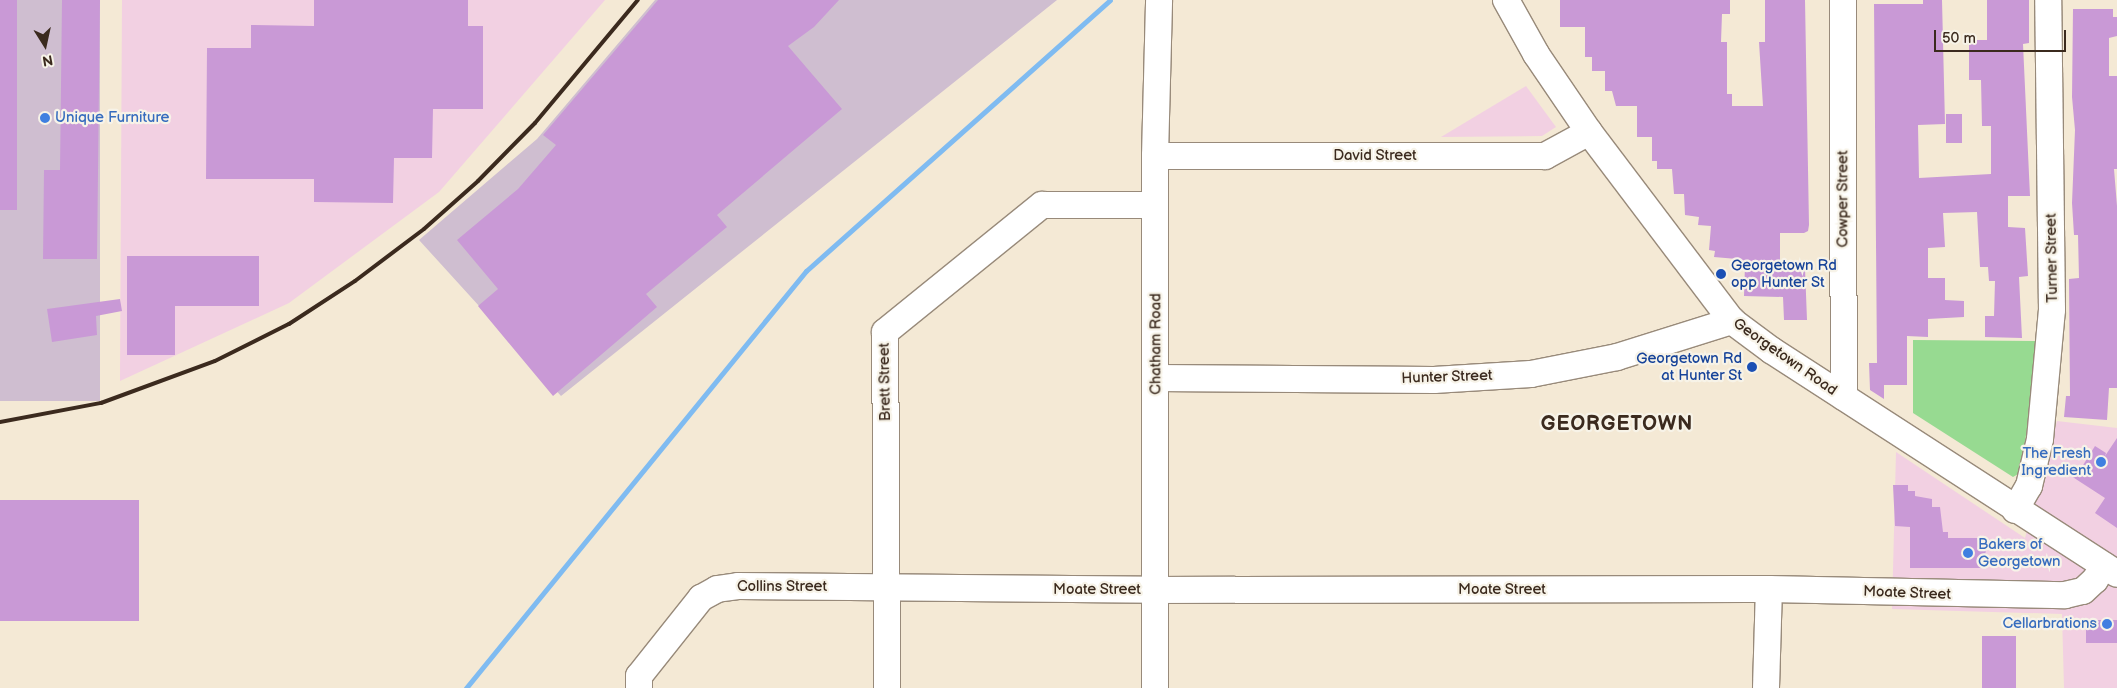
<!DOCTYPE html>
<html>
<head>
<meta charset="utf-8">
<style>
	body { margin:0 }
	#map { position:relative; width:2117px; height:688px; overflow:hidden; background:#f4e9d5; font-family:"Balsamiq Sans",sans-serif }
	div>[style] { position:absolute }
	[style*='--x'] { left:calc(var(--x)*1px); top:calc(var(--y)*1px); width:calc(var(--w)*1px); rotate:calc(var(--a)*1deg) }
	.built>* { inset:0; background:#f2d0e2 }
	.industrial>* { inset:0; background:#cfbed0; transform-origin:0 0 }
	.green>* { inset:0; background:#97da91 }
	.stream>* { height:5px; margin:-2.5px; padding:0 2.5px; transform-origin:2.5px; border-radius:2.5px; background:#7fbbf1 }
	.building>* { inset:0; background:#c999d6; transform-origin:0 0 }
	.roads { filter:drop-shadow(1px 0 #988a7a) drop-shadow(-1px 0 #988a7a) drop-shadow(0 1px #988a7a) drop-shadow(0 -1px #988a7a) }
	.minor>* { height:26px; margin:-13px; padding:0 13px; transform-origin:13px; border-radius:13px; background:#fff }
	.rail>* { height:4px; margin:-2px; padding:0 2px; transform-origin:2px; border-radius:2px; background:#3b2a1e }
	.dots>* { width:14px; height:14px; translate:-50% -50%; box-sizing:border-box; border:2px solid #f7f3e8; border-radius:50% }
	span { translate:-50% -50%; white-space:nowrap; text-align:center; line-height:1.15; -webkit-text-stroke:4.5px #f7f3e8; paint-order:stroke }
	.shop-label { font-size:15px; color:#366cbe }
	.left { translate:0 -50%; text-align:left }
	.right { translate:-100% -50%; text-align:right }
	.street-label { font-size:15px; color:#3b2a1e }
	.transit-label { font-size:15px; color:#164399 }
	.district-label { font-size:20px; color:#3b2a1e; font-weight:700; letter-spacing:1px }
	.north { position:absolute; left:20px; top:20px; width:50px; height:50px; -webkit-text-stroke:4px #f7f3e8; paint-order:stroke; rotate:170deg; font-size:14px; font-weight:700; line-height:20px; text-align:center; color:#3b2a1e }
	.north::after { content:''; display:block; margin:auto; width:18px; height:22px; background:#3b2a1e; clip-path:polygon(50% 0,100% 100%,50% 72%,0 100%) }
	.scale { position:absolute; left:1934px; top:30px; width:132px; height:22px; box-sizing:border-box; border:2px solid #3b2a1e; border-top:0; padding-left:6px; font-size:15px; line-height:18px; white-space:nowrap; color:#3b2a1e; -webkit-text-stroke:4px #f7f3e8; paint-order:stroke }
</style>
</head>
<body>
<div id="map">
	<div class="built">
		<i style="clip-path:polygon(122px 0,605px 0,439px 192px,289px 303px,120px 381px)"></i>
		<i style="clip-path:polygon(1526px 86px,1556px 127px,1542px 136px,1441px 137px)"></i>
		<i style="clip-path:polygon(2057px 421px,2117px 428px,2117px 688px,2064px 688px,2062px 614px,1892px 609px,1896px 452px,2025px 538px)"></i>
	</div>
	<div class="industrial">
		<i style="left:0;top:0;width:100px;height:401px"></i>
		<i style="clip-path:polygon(655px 0,1057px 0,561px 396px,419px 240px,537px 139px)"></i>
	</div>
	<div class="green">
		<i style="clip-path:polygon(1913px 340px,2041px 341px,2020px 473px,2013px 477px,1913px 413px)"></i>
	</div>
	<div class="stream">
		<i style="--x:466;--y:688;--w:538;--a:-50.81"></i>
		<i style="--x:806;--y:271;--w:407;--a:-41.7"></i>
	</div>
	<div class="building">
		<i style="left:0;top:0;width:17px;height:210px"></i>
		<i style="clip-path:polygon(62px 0,100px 0,97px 259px,43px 259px,44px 170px,60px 170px)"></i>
		<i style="clip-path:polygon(314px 0,468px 0,468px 26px,483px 26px,483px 109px,433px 109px,432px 158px,394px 158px,393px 203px,314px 202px,314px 179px,206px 179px,207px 48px,251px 48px,251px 25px,314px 26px)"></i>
		<i style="clip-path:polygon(658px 0,839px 0,814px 27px,788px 46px,842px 109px,717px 215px,727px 227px,646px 294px,657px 307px,553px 396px,478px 306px,498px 289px,457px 240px,518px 189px,556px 145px,543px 135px)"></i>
		<i style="clip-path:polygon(1560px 0,1730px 0,1730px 14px,1722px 14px,1721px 42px,1727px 42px,1727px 94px,1732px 94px,1732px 106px,1763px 106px,1759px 42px,1765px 42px,1765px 0,1805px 0,1809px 225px,1808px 231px,1804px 233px,1780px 233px,1780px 268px,1805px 268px,1807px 320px,1784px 320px,1783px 297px,1744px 296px,1745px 265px,1737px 265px,1737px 259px,1714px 257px,1715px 251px,1709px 250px,1711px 226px,1698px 225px,1699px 217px,1685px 215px,1684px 194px,1674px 194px,1672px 169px,1657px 169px,1657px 161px,1652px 161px,1652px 137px,1637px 137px,1637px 106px,1616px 106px,1612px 91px,1605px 91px,1605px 71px,1592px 71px,1592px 57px,1585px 57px,1585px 27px,1560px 27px)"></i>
		<i style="clip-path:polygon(1923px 0,1942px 0,1945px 124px,1918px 125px,1919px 178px,1991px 174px,1991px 126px,1982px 126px,1981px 80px,1969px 80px,1969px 40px,1987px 40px,1987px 0,2029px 0,2029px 43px,2023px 44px,2030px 196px,2008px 196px,2008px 227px,2025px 228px,2028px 276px,2019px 277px,2022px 338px,1985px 337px,1985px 316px,1994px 316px,1995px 281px,1989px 281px,1988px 267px,1980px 267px,1977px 212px,1943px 213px,1945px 247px,1928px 248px,1928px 278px,1945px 278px,1945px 300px,1964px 301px,1964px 317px,1928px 319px,1928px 337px,1907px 336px,1907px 385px,1884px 385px,1884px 399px,1870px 390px,1869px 363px,1877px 363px,1874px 4px,1923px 4px)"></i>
		<i style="clip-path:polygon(2073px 9px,2113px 9px,2113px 17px,2117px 17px,2117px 36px,2109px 38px,2109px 76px,2117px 76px,2117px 169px,2114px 169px,2117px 206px,2117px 388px,2109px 388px,2107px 420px,2064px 417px,2066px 396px,2070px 396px,2069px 279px,2079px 278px,2078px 235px,2074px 235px,2072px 203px,2075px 130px,2072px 97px)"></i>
		<i style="left:1946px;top:114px;width:16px;height:29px"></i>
		<i style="clip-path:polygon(127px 256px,259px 256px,259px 306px,175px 306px,175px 355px,127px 355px)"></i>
		<i style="clip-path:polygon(120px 299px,122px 311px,96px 316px,97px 335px,52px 342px,47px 309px)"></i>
		<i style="clip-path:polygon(2117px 438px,2117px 528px,2095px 513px,2105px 498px,2068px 474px,2080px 470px,2095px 446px,2106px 453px,2105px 456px)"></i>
		<i style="clip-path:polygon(1893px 485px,1908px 485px,1908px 491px,1915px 491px,1915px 496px,1932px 499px,1932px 507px,1940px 507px,1943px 532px,1948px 532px,1948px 538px,1986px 538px,1985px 568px,1910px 568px,1910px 527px,1895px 526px)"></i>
		<i style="left:139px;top:500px;width:121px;height:139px;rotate:90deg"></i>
		<i style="left:2086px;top:620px;width:31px;height:23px"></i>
		<i style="left:1982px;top:636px;width:34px;height:52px"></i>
	</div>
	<div class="roads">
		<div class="minor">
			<i style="--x:1506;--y:0;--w:62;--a:60.9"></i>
			<i style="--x:1536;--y:54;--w:94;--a:55.8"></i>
			<i style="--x:1589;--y:132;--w:237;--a:52.9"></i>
			<i style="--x:1732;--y:321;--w:49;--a:36.6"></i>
			<i style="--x:1771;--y:350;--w:412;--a:32.9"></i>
			<i style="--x:1843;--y:0;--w:397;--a:89.9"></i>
			<i style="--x:1155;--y:156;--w:390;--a:0"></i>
			<i style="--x:1545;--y:156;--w:50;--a:-28.6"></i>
			<i style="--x:1156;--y:378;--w:278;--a:0.4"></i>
			<i style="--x:1434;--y:380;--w:97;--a:-3.5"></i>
			<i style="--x:1531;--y:374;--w:88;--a:-11.2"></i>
			<i style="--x:1617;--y:357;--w:121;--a:-17.4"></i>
			<i style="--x:2015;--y:510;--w:28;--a:-60"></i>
			<i style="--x:2029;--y:486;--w:48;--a:-76.8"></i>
			<i style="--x:2040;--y:439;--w:130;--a:-84.7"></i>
			<i style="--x:2052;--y:310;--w:310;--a:-90.7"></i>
			<i style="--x:639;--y:688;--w:12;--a:-90"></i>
			<i style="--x:639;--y:676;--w:100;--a:-51.5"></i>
			<i style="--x:701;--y:598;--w:18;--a:-29"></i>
			<i style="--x:717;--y:589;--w:21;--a:-8"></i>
			<i style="--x:738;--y:586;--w:417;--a:0.5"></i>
			<i style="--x:1155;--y:590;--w:614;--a:-0.09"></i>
			<i style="--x:1769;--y:589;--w:296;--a:1.2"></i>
			<i style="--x:2065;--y:595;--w:18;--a:-13"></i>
			<i style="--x:2083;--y:591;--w:16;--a:-43"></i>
			<i style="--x:2095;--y:580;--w:17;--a:-59"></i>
			<i style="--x:887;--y:688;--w:356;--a:-90.3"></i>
			<i style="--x:885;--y:332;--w:202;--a:-39"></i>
			<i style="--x:1042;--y:205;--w:113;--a:0"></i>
			<i style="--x:1155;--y:688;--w:532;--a:-90"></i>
			<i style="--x:1155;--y:156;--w:156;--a:-88.5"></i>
			<i style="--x:1766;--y:688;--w:99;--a:-88.3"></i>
		</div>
	</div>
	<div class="rail">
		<i style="--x:0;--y:422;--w:103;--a:-10.7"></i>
		<i style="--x:101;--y:403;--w:121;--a:-20.2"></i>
		<i style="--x:215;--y:361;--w:83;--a:-26.6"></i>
		<i style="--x:289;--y:324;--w:79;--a:-33.1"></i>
		<i style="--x:355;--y:281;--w:86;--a:-37"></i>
		<i style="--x:424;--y:229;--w:72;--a:-41.6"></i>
		<i style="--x:478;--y:181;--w:81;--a:-45.5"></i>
		<i style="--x:535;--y:123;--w:160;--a:-50.1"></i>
	</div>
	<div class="dots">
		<i style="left:45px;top:118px;background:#3f7fe0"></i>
		<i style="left:1721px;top:274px;background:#1a4fb4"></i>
		<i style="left:1752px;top:367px;background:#1a4fb4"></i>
		<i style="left:2101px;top:462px;background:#3f7fe0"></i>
		<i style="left:1968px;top:553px;background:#3f7fe0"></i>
		<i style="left:2107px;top:624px;background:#3f7fe0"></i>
	</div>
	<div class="shop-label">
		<span class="left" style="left:55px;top:118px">Unique Furniture</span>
		<span class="right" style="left:2091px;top:462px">The Fresh<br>Ingredient</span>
		<span class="left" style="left:1978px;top:553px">Bakers of<br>Georgetown</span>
		<span class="right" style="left:2097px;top:624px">Cellarbrations</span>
	</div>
	<div class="street-label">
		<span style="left:1375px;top:156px">David Street</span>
		<span style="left:1843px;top:199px;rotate:-90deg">Cowper Street</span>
		<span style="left:2052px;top:258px;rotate:-91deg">Turner Street</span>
		<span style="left:1156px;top:344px;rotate:-90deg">Chatham Road</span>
		<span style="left:1785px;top:357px;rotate:35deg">Georgetown Road</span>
		<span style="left:1447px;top:377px;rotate:-2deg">Hunter Street</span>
		<span style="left:885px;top:382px;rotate:-91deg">Brett Street</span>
		<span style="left:782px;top:587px">Collins Street</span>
		<span style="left:1097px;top:590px">Moate Street</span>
		<span style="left:1502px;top:590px">Moate Street</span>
		<span style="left:1907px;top:593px;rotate:2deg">Moate Street</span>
	</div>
	<div class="transit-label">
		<span class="left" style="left:1731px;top:274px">Georgetown Rd<br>opp Hunter St</span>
		<span class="right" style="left:1742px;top:367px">Georgetown Rd<br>at Hunter St</span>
	</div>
	<div class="district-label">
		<span style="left:1617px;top:424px">GEORGETOWN</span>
	</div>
	<div class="north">N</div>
	<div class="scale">50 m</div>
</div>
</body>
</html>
